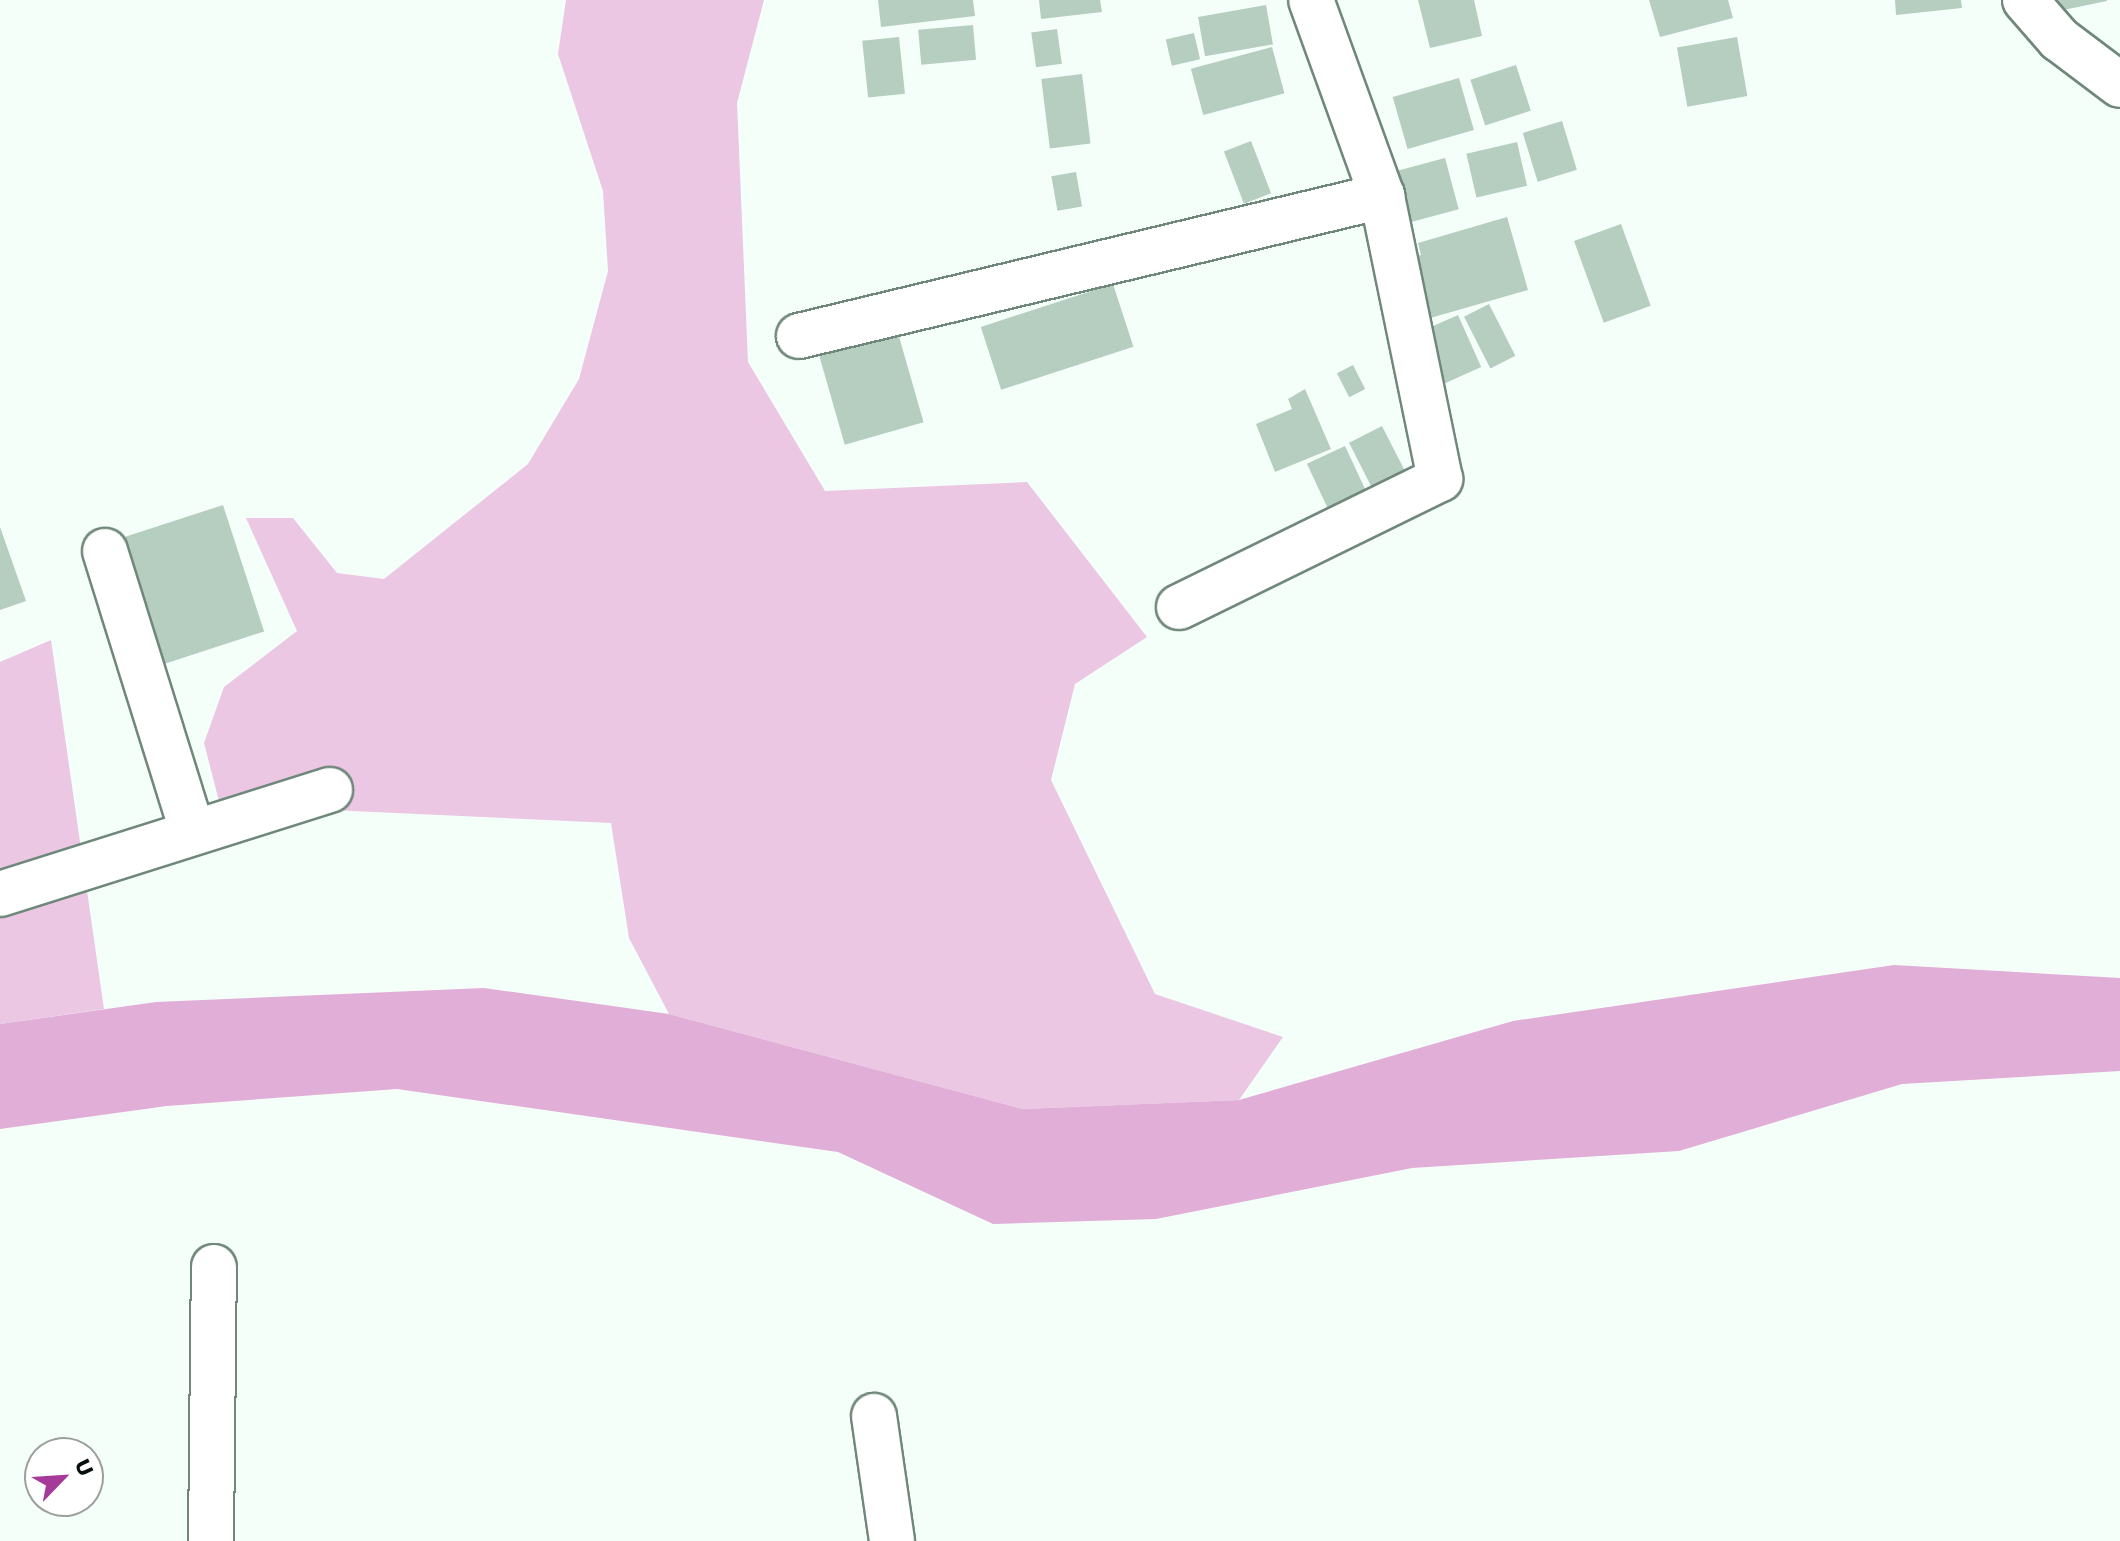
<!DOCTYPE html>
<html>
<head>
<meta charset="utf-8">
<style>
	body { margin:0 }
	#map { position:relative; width:2120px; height:1541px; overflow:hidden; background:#f4fff9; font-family:"Work Sans",sans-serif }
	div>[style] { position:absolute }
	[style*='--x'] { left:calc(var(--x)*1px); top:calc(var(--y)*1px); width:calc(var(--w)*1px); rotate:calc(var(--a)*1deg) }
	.green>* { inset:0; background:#ebc7e4 }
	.water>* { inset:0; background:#e1aed8 }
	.building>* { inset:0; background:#b5cec0; transform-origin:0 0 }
	.roads { filter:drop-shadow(2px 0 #70887b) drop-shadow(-2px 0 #70887b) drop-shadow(0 2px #70887b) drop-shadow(0 -2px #70887b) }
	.minor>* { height:44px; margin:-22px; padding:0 22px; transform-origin:22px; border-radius:22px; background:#fff }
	span { translate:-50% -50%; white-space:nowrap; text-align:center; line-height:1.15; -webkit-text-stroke:6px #fff; paint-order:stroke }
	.north { position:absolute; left:24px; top:1437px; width:80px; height:80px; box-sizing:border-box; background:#fff; border:2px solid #9c9f9d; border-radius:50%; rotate:65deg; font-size:22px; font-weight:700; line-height:32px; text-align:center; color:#070f0b }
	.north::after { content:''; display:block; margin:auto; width:28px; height:36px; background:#a63a99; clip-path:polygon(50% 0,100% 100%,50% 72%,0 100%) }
</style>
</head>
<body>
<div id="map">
	<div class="green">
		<i style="clip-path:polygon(566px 0,764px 0,737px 103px,748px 362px,825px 491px,1027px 482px,1147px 637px,1075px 684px,1051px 780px,1155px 994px,1283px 1037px,1239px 1100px,1023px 1109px,669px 1014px,629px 938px,611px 823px,220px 805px,204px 743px,224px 687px,297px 631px,246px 518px,293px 518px,337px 573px,384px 579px,528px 464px,579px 379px,608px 271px,603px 191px,558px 54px)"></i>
		<i style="clip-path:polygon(51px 640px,104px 1009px,0 1024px,0 662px)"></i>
	</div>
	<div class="water">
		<i style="clip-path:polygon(1894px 965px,2120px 978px,2120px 1071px,1902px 1084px,1679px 1151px,1412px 1168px,1156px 1219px,993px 1224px,838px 1152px,397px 1089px,167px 1106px,0 1129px,0 1024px,156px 1002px,484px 988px,669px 1014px,1023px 1109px,1239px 1100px,1513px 1021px)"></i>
	</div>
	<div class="building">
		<i style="clip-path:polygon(878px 0,973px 0,975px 16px,881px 27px)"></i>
		<i style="clip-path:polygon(1039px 0,1100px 0,1102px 12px,1041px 19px)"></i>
		<i style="clip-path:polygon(1418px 0,1474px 0,1482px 36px,1430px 48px)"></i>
		<i style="clip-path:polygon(1649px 0,1728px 0,1733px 18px,1660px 37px)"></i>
		<i style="clip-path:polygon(1895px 0,1961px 0,1962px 8px,1896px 15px)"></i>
		<i style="clip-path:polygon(2041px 0,2107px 0,2107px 1px,2044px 14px)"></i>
		<i style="left:1266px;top:5px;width:40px;height:69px;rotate:80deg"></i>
		<i style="left:973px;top:25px;width:35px;height:55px;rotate:85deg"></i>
		<i style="left:1057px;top:29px;width:35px;height:26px;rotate:82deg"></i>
		<i style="left:1194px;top:33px;width:27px;height:29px;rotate:77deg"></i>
		<i style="left:899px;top:37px;width:57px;height:37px;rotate:84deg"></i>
		<i style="left:1737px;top:37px;width:60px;height:61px;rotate:80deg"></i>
		<i style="left:1272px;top:47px;width:48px;height:84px;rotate:75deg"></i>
		<i style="left:1516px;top:65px;width:48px;height:48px;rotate:72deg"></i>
		<i style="left:1082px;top:74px;width:70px;height:41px;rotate:83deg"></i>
		<i style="left:1459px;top:78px;width:54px;height:69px;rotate:74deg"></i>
		<i style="left:1562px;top:121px;width:51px;height:41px;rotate:73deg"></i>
		<i style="left:1251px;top:141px;width:56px;height:29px;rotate:69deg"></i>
		<i style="left:1517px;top:142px;width:45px;height:52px;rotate:77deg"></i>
		<i style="left:1445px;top:158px;width:53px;height:53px;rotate:75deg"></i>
		<i style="left:1076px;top:172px;width:35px;height:25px;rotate:80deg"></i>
		<i style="clip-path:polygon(1507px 217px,1528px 290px,1420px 321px,1402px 260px,1421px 255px,1418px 243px)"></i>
		<i style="left:1621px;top:224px;width:87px;height:50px;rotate:70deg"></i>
		<i style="left:1113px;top:284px;width:66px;height:139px;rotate:72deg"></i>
		<i style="left:1489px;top:304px;width:58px;height:28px;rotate:63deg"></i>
		<i style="left:1458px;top:315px;width:57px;height:42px;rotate:66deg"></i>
		<i style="left:896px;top:326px;width:100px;height:82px;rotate:74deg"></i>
		<i style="left:1353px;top:365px;width:27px;height:18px;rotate:63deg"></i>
		<i style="clip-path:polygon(1305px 389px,1331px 449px,1275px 472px,1256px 424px,1292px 409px,1288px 399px)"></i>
		<i style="left:1382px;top:426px;width:60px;height:37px;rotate:63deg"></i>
		<i style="left:1345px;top:446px;width:62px;height:42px;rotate:65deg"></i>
		<i style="left:223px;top:505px;width:133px;height:106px;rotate:72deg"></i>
		<i style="clip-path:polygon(0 527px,26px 601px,0 610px)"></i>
	</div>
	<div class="roads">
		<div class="minor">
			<i style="--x:2025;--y:0;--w:52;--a:48.9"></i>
			<i style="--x:2059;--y:39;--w:76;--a:37"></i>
			<i style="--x:799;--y:336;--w:600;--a:-13.5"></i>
			<i style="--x:105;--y:551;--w:292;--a:72.7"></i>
			<i style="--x:1179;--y:607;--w:291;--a:-26.1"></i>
			<i style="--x:1440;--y:479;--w:289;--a:-101.6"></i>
			<i style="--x:1382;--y:196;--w:208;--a:-109.9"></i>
			<i style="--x:0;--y:894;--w:346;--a:-17.5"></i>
			<i style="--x:874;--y:1416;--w:126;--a:81.8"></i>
			<i style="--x:211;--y:1541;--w:274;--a:-89.4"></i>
		</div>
	</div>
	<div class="north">U</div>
</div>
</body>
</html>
